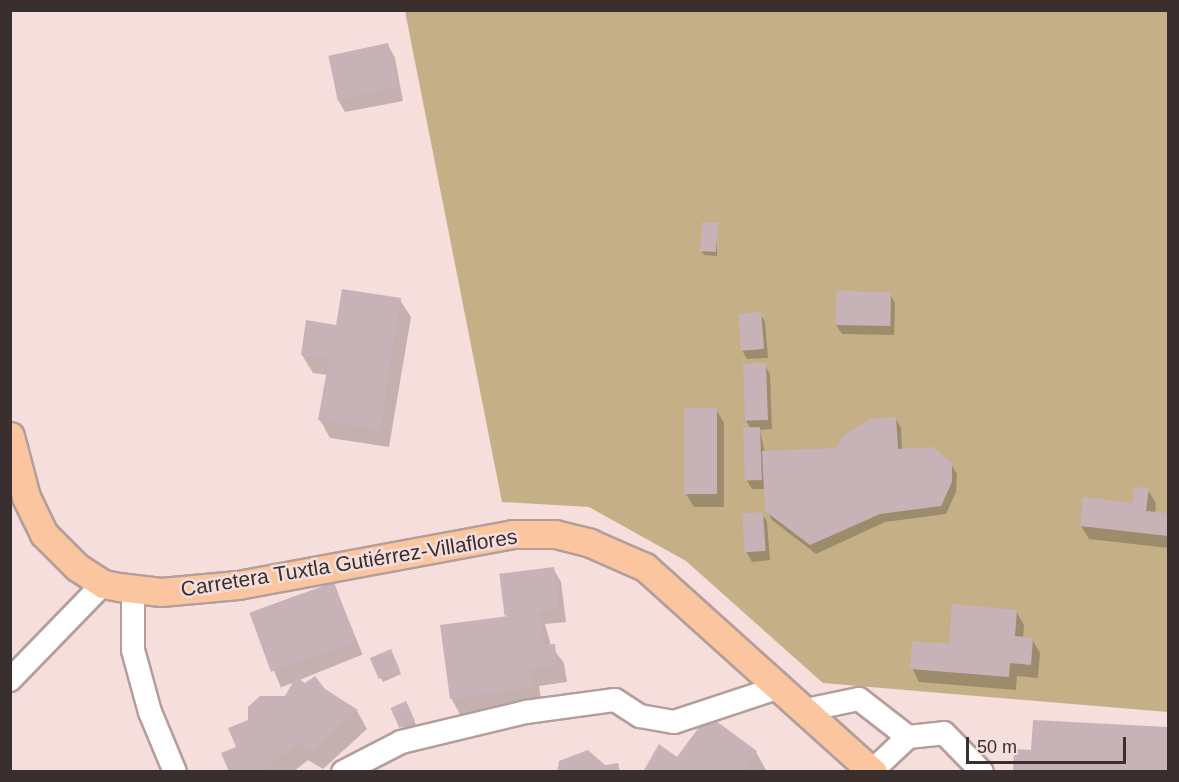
<!DOCTYPE html>
<html>
<head>
<meta charset="utf-8">
<style>
	body { margin:0 }
	#map { position:relative; width:1179px; height:782px; overflow:hidden; background:#f5dedb; font-family:Arial,sans-serif }
	div>[style] { position:absolute }
	[style*='--x'] { left:calc(var(--x)*1px); top:calc(var(--y)*1px); width:calc(var(--w)*1px); rotate:calc(var(--a)*1deg) }
	.forest>* { inset:0; background:#c4af87 }
	.shadow>* { inset:0; background:#0003; transform-origin:0 0 }
	.building>* { inset:0; background:#c7b2b7; transform-origin:0 0 }
	.roads { filter:drop-shadow(2px 0 #b39e9b) drop-shadow(-2px 0 #b39e9b) drop-shadow(0 2px #b39e9b) drop-shadow(0 -2px #b39e9b) }
	.minor>* { height:22px; margin:-11px; padding:0 11px; transform-origin:11px; border-radius:11px; background:#fff }
	.major>* { height:27px; margin:-13.5px; padding:0 13.5px; transform-origin:13.5px; border-radius:13.5px; background:#fac59f }
	span { translate:-50% -50%; white-space:nowrap; text-align:center; line-height:1.15; -webkit-text-stroke:5px #f5dedb; paint-order:stroke }
	.street-label { font-size:21px; color:#382f2e }
	.frame { position:absolute; inset:0; border:12px solid #382f2e; pointer-events:none }
	.scale { position:absolute; left:966px; top:737px; width:160px; height:27px; box-sizing:border-box; border:3px solid #382f2e; border-top:0; padding-left:8px; font-size:18px; line-height:21px; white-space:nowrap; color:#382f2e; -webkit-text-stroke:4px #f5dedb; paint-order:stroke }
</style>
</head>
<body>
<div id="map">
	<div class="forest">
		<i style="clip-path:polygon(405px 11px,1168px 11px,1168px 712px,823px 683px,686px 561px,589px 507px,502px 502px)"></i>
	</div>
	<div class="shadow">
		<i style="clip-path:polygon(388px 45px,395px 58px,403px 101px,345px 112px,337px 98px)"></i>
		<i style="clip-path:polygon(717px 225px,717px 256px,704px 255px,702px 251px)"></i>
		<i style="clip-path:polygon(890px 294px,895px 303px,894px 335px,842px 334px,836px 325px)"></i>
		<i style="clip-path:polygon(400px 300px,411px 317px,389px 447px,330px 438px,320px 420px,328px 375px,313px 373px,302px 355px)"></i>
		<i style="clip-path:polygon(760px 314px,765px 322px,768px 358px,747px 359px,742px 350px)"></i>
		<i style="clip-path:polygon(765px 365px,770px 374px,772px 429px,760px 430px,765px 453px,838px 450px,896px 419px,901px 428px,902px 450px,951px 464px,957px 474px,956px 492px,946px 514px,885px 522px,816px 554px,772px 520px,767px 510px,766px 489px,752px 489px,747px 481px,751px 429px,746px 421px,744px 366px)"></i>
		<i style="clip-path:polygon(716px 409px,724px 423px,724px 507px,694px 507px,686px 494px)"></i>
		<i style="clip-path:polygon(1148px 490px,1156px 503px,1155px 513px,1168px 514px,1168px 548px,1089px 539px,1081px 526px,1133px 505px)"></i>
		<i style="clip-path:polygon(762px 513px,767px 522px,770px 560px,752px 562px,747px 553px)"></i>
		<i style="clip-path:polygon(553px 568px,561px 582px,566px 622px,545px 624px,551px 646px,564px 663px,567px 682px,539px 686px,542px 706px,461px 716px,451px 698px,508px 618px,506px 615px)"></i>
		<i style="left:334px;top:584px;width:76px;height:88px;rotate:68deg"></i>
		<i style="clip-path:polygon(1016px 611px,1024px 625px,1023px 638px,1032px 639px,1040px 653px,1038px 678px,1017px 676px,1016px 690px,919px 682px,912px 668px)"></i>
		<i style="clip-path:polygon(392px 655px,401px 674px,383px 682px,381px 678px)"></i>
		<i style="clip-path:polygon(305px 684px,324px 690px,357px 711px,367px 729px,323px 769px,308px 760px,293px 772px,230px 772px,250px 721px)"></i>
		<i style="left:405px;top:703px;width:25px;height:13px;rotate:63deg"></i>
		<i style="clip-path:polygon(1034px 721px,1168px 728px,1168px 772px,1014px 772px,1032px 752px)"></i>
		<i style="clip-path:polygon(659px 746px,677px 759px,756px 752px,766px 770px,644px 772px)"></i>
	</div>
	<div class="building">
		<i style="left:388px;top:43px;width:45px;height:61px;rotate:78deg"></i>
		<i style="left:702px;top:222px;width:16px;height:29px;rotate:4deg"></i>
		<i style="clip-path:polygon(342px 289px,401px 298px,380px 430px,318px 420px,329px 359px,301px 355px,306px 320px,336px 325px)"></i>
		<i style="left:836px;top:291px;width:55px;height:34px;rotate:1deg"></i>
		<i style="left:761px;top:312px;width:37px;height:23px;rotate:85deg"></i>
		<i style="left:766px;top:363px;width:57px;height:23px;rotate:88deg"></i>
		<i style="left:684px;top:408px;width:33px;height:86px"></i>
		<i style="clip-path:polygon(896px 417px,898px 449px,933px 447px,952px 463px,952px 482px,941px 506px,880px 514px,810px 545px,765px 511px,762px 451px,837px 448px,842px 437px,870px 419px)"></i>
		<i style="left:760px;top:427px;width:53px;height:17px;rotate:88deg"></i>
		<i style="clip-path:polygon(1134px 487px,1149px 488px,1146px 511px,1168px 513px,1168px 536px,1080px 526px,1083px 497px,1132px 503px)"></i>
		<i style="left:763px;top:512px;width:39px;height:21px;rotate:86deg"></i>
		<i style="left:554px;top:567px;width:42px;height:55px;rotate:83deg"></i>
		<i style="left:334px;top:582px;width:63px;height:90px;rotate:70deg"></i>
		<i style="clip-path:polygon(952px 604px,1017px 610px,1015px 636px,1033px 638px,1031px 665px,1010px 663px,1009px 677px,910px 669px,912px 641px,949px 644px)"></i>
		<i style="clip-path:polygon(539px 612px,544px 645px,555px 644px,557px 665px,530px 668px,532px 688px,450px 699px,440px 625px)"></i>
		<i style="left:391px;top:649px;width:23px;height:23px;rotate:67deg"></i>
		<i style="clip-path:polygon(315px 676px,325px 689px,358px 710px,312px 752px,298px 743px,261px 772px,229px 772px,221px 753px,236px 747px,228px 728px,248px 720px,248px 707px,260px 696px,285px 696px,296px 677px,305px 683px)"></i>
		<i style="left:406px;top:701px;width:22px;height:17px;rotate:66deg"></i>
		<i style="clip-path:polygon(708px 715px,757px 751px,741px 772px,643px 772px,659px 744px,677px 757px)"></i>
		<i style="clip-path:polygon(1033px 720px,1168px 727px,1168px 772px,1013px 772px,1014px 749px,1031px 750px)"></i>
		<i style="clip-path:polygon(588px 750px,605px 765px,618px 763px,620px 772px,557px 772px,559px 761px)"></i>
	</div>
	<div class="roads">
		<div class="minor">
			<i style="--x:133;--y:589;--w:61;--a:90"></i>
			<i style="--x:133;--y:650;--w:64;--a:74.7"></i>
			<i style="--x:150;--y:712;--w:65;--a:67.4"></i>
			<i style="--x:10;--y:680;--w:134;--a:-45.9"></i>
			<i style="--x:806;--y:710;--w:54;--a:-11.7"></i>
			<i style="--x:859;--y:699;--w:62;--a:37.8"></i>
			<i style="--x:872;--y:771;--w:50;--a:-43.4"></i>
			<i style="--x:908;--y:737;--w:36;--a:-6"></i>
			<i style="--x:944;--y:733;--w:54;--a:45.7"></i>
			<i style="--x:343;--y:772;--w:65;--a:-27.3"></i>
			<i style="--x:401;--y:742;--w:129;--a:-13.5"></i>
			<i style="--x:526;--y:712;--w:90;--a:-7.7"></i>
			<i style="--x:615;--y:700;--w:30;--a:33"></i>
			<i style="--x:640;--y:716;--w:35;--a:10"></i>
			<i style="--x:674;--y:722;--w:112;--a:-18.3"></i>
		</div>
		<div class="major">
			<i style="--x:10;--y:436;--w:63;--a:75.3"></i>
			<i style="--x:26;--y:497;--w:41;--a:64.1"></i>
			<i style="--x:44;--y:534;--w:47;--a:45"></i>
			<i style="--x:77;--y:567;--w:31;--a:33"></i>
			<i style="--x:103;--y:584;--w:16;--a:11"></i>
			<i style="--x:119;--y:587;--w:42;--a:6.8"></i>
			<i style="--x:161;--y:592;--w:77;--a:-5.2"></i>
			<i style="--x:238;--y:585;--w:280;--a:-10.5"></i>
			<i style="--x:513;--y:534;--w:42;--a:0"></i>
			<i style="--x:555;--y:534;--w:36;--a:14"></i>
			<i style="--x:590;--y:543;--w:60;--a:23.6"></i>
			<i style="--x:645;--y:567;--w:307;--a:42"></i>
		</div>
	</div>
	<div class="street-label">
		<span style="left:349px;top:563px;rotate:-9deg">Carretera Tuxtla Gutiérrez-Villaflores</span>
	</div>
	<div class="frame"></div>
	<div class="scale">50 m</div>
</div>
</body>
</html>
